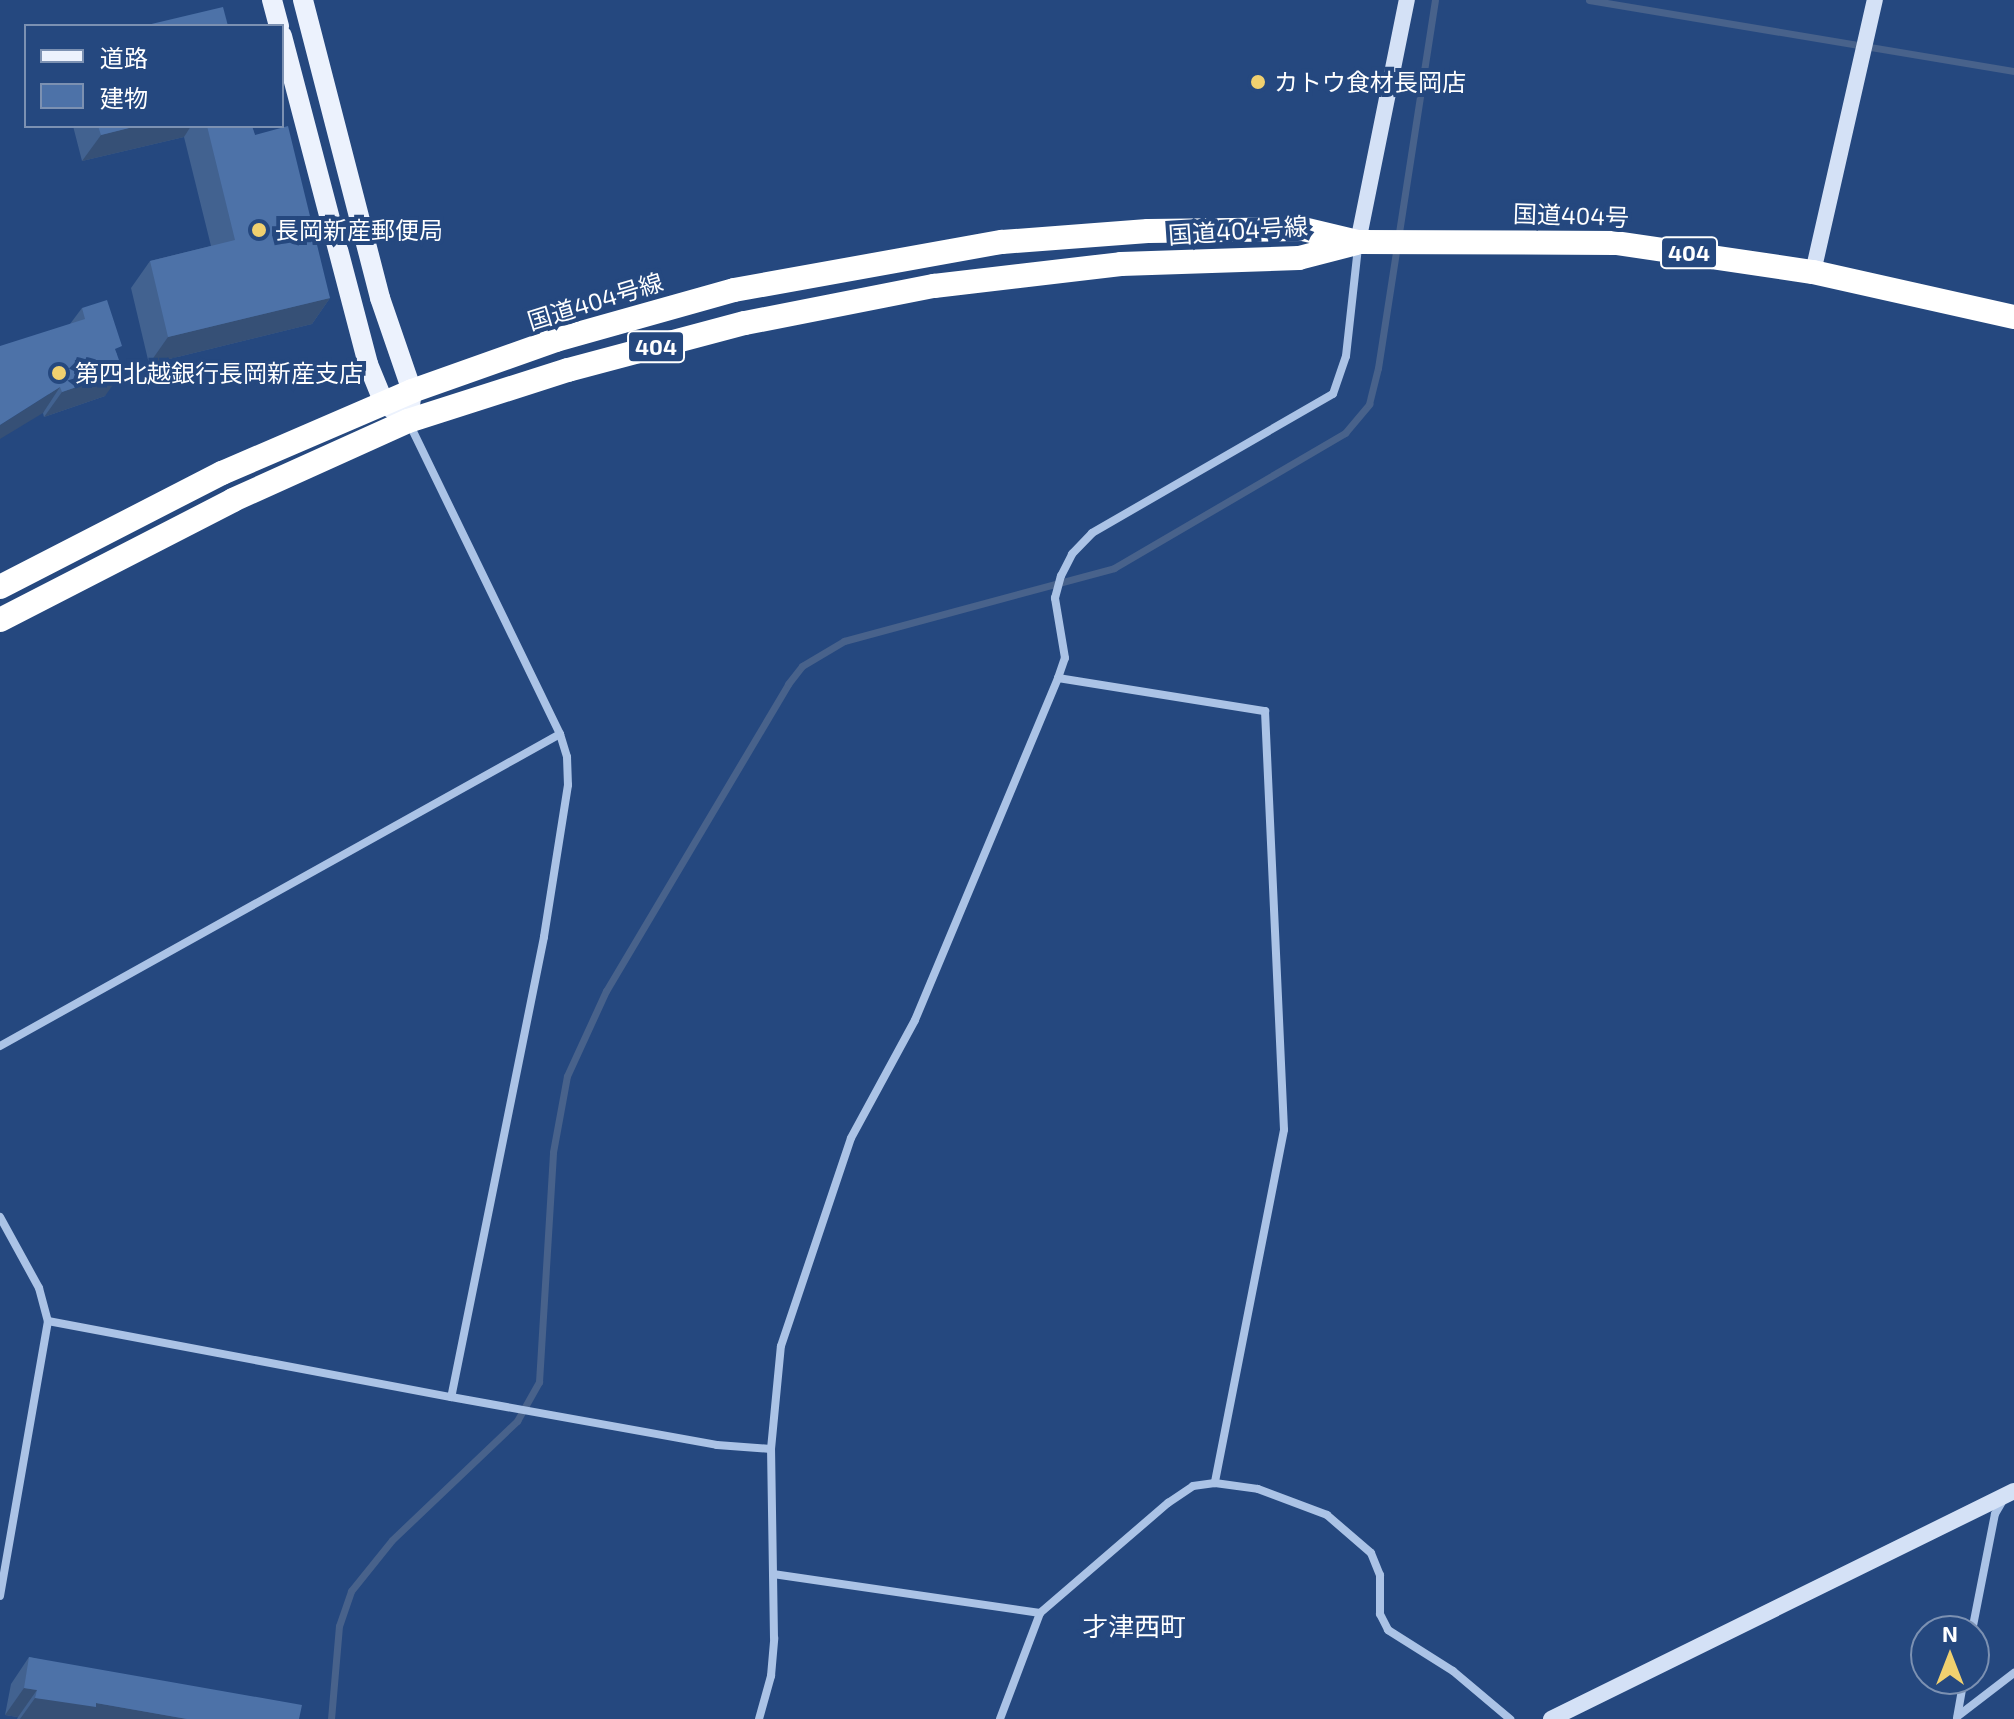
<!DOCTYPE html>
<html>
<head>
<meta charset="utf-8">
<style>
	body { margin:0 }
	#map { position:relative; width:2014px; height:1719px; overflow:hidden; background:#25487f; font-family:"Exo 2","Noto Sans JP",sans-serif }
	div>[style] { position:absolute }
	[style*='--x'] { left:calc(var(--x)*1px); top:calc(var(--y)*1px); width:calc(var(--w)*1px); rotate:calc(var(--a)*1deg) }
	.stream>* { height:7px; margin:-3.5px; padding:0 3.5px; transform-origin:3.5px; border-radius:3.5px; background:#48628b }
	.street>* { height:8px; margin:-4px; padding:0 4px; transform-origin:4px; border-radius:4px; background:#abc3e6 }
	.secondary>* { height:16px; margin:-8px; padding:0 8px; transform-origin:8px; border-radius:8px; background:#d4e1f6 }
	.primary>* { height:20px; margin:-10px; padding:0 10px; transform-origin:10px; border-radius:10px; background:#ecf2fd }
	.highway>* { height:24px; margin:-12px; padding:0 12px; transform-origin:12px; border-radius:12px; background:#fff }
	.wall>* { inset:0; background:#426290 }
	.shaded-wall>* { inset:0; background:#365076 }
	.building>* { inset:0; background:#4d72a8 }
	.dots>* { width:22px; height:22px; translate:-50% -50%; box-sizing:border-box; border:4px solid #25487f; border-radius:50% }
	span { translate:-50% -50%; white-space:nowrap; text-align:center; line-height:1.15; -webkit-text-stroke:8px #25487f; paint-order:stroke }
	.shield-label span { padding:2px 6px; background:#25487f; border:2px solid; border-radius:6px; -webkit-text-stroke-width:0 }
	.shield-label { font-size:22px; color:#fff; font-weight:700 }
	.poi-label { font-size:24px; color:#fff }
	.left { translate:0 -50%; text-align:left }
	.street-label { font-size:24px; color:#fff }
	.neighbourhood-label { font-size:26px; color:#fff }
	.legend { position:absolute; left:24px; top:24px; width:260px; height:104px; box-sizing:border-box; background:#25487f; border:2px solid #7c91b2; margin:0; padding:10px 14px; list-style:none; font-size:24px; color:#fff }
	.legend li { display:flex; align-items:center; gap:16px; height:40px }
	.legend b { width:40px; border:2px solid #7c91b2 }
	.north { position:absolute; left:1910px; top:1615px; width:80px; height:80px; box-sizing:border-box; background:#25487f; border:2px solid #7c91b2; border-radius:50%; rotate:0deg; font-size:22px; font-weight:700; line-height:32px; text-align:center; color:#fff }
	.north::after { content:''; display:block; margin:auto; width:28px; height:36px; background:#f0d06f; clip-path:polygon(50% 0,100% 100%,50% 72%,0 100%) }
</style>
</head>
<body>
<div id="map">
	<div class="stream">
		<i style="--x:1589;--y:0;--w:431;--a:9.5"></i>
		<i style="--x:331;--y:1719;--w:93;--a:-85.1"></i>
		<i style="--x:339;--y:1626;--w:37;--a:-71"></i>
		<i style="--x:351;--y:1591;--w:65;--a:-51.2"></i>
		<i style="--x:392;--y:1540;--w:173;--a:-43.6"></i>
		<i style="--x:517;--y:1421;--w:45;--a:-60.6"></i>
		<i style="--x:539;--y:1382;--w:230;--a:-86.5"></i>
		<i style="--x:553;--y:1152;--w:77;--a:-79.6"></i>
		<i style="--x:567;--y:1076;--w:94;--a:-65.4"></i>
		<i style="--x:606;--y:991;--w:357;--a:-59.3"></i>
		<i style="--x:788;--y:684;--w:23;--a:-52"></i>
		<i style="--x:802;--y:666;--w:49;--a:-30.8"></i>
		<i style="--x:844;--y:641;--w:280;--a:-15.1"></i>
		<i style="--x:1114;--y:568;--w:268;--a:-30.3"></i>
		<i style="--x:1345;--y:433;--w:38;--a:-50"></i>
		<i style="--x:1369;--y:404;--w:37;--a:-76"></i>
		<i style="--x:1378;--y:368;--w:372;--a:-81.2"></i>
	</div>
	<div class="street">
		<i style="--x:1058;--y:678;--w:210;--a:9.1"></i>
		<i style="--x:1265;--y:711;--w:419;--a:87.4"></i>
		<i style="--x:1284;--y:1130;--w:360;--a:101.1"></i>
		<i style="--x:560;--y:734;--w:24;--a:73"></i>
		<i style="--x:567;--y:757;--w:28;--a:88"></i>
		<i style="--x:568;--y:785;--w:154;--a:99"></i>
		<i style="--x:544;--y:937;--w:469;--a:101.4"></i>
		<i style="--x:451;--y:1397;--w:270;--a:10.2"></i>
		<i style="--x:717;--y:1445;--w:54;--a:4.2"></i>
		<i style="--x:0;--y:1046;--w:641;--a:-29.12"></i>
		<i style="--x:560;--y:734;--w:346;--a:-115.9"></i>
		<i style="--x:0;--y:1217;--w:81;--a:61.2"></i>
		<i style="--x:39;--y:1288;--w:34;--a:75"></i>
		<i style="--x:48;--y:1321;--w:279;--a:99.9"></i>
		<i style="--x:48;--y:1321;--w:410;--a:10.7"></i>
		<i style="--x:773;--y:1574;--w:270;--a:8.3"></i>
		<i style="--x:1972;--y:1631;--w:119;--a:-78.9"></i>
		<i style="--x:1995;--y:1514;--w:16;--a:-60"></i>
		<i style="--x:1958;--y:1716;--w:71;--a:-37.5"></i>
		<i style="--x:1957;--y:1718;--w:40;--a:-80"></i>
		<i style="--x:759;--y:1719;--w:45;--a:-74.4"></i>
		<i style="--x:771;--y:1676;--w:38;--a:-85"></i>
		<i style="--x:774;--y:1638;--w:189;--a:-90.9"></i>
		<i style="--x:771;--y:1449;--w:103;--a:-84.5"></i>
		<i style="--x:781;--y:1346;--w:219;--a:-71.4"></i>
		<i style="--x:851;--y:1138;--w:134;--a:-61.5"></i>
		<i style="--x:915;--y:1020;--w:371;--a:-67.3"></i>
		<i style="--x:1058;--y:678;--w:21;--a:-71"></i>
		<i style="--x:1065;--y:658;--w:61;--a:-99.5"></i>
		<i style="--x:1055;--y:598;--w:23;--a:-75"></i>
		<i style="--x:1061;--y:576;--w:25;--a:-63"></i>
		<i style="--x:1072;--y:554;--w:29;--a:-46"></i>
		<i style="--x:1092;--y:533;--w:278;--a:-30"></i>
		<i style="--x:1333;--y:394;--w:40;--a:-71.1"></i>
		<i style="--x:1346;--y:356;--w:110;--a:-83.7"></i>
		<i style="--x:1000;--y:1719;--w:113;--a:-69.3"></i>
		<i style="--x:1040;--y:1613;--w:169;--a:-40.7"></i>
		<i style="--x:1168;--y:1503;--w:30;--a:-34"></i>
		<i style="--x:1193;--y:1486;--w:22;--a:-8"></i>
		<i style="--x:1215;--y:1483;--w:43;--a:7.9"></i>
		<i style="--x:1258;--y:1489;--w:74;--a:20.6"></i>
		<i style="--x:1327;--y:1515;--w:58;--a:40.8"></i>
		<i style="--x:1371;--y:1553;--w:24;--a:68"></i>
		<i style="--x:1380;--y:1575;--w:39;--a:90"></i>
		<i style="--x:1380;--y:1614;--w:18;--a:63"></i>
		<i style="--x:1388;--y:1630;--w:77;--a:32.2"></i>
		<i style="--x:1453;--y:1671;--w:75;--a:40.1"></i>
	</div>
	<div class="secondary">
		<i style="--x:1358;--y:242;--w:247;--a:-78.6"></i>
		<i style="--x:1813;--y:272;--w:279;--a:-77.2"></i>
		<i style="--x:1551;--y:1719;--w:516;--a:-26.22"></i>
	</div>
	<div class="primary">
		<i style="--x:272;--y:0;--w:27;--a:75"></i>
		<i style="--x:303;--y:0;--w:308;--a:75.5"></i>
		<i style="--x:380;--y:298;--w:98;--a:71"></i>
		<i style="--x:412;--y:391;--w:30;--a:98"></i>
		<i style="--x:282;--y:36;--w:339;--a:75.3"></i>
		<i style="--x:368;--y:364;--w:42;--a:67.7"></i>
		<i style="--x:384;--y:403;--w:14;--a:36"></i>
	</div>
	<div class="highway">
		<i style="--x:0;--y:587;--w:250;--a:-27.2"></i>
		<i style="--x:222;--y:473;--w:207;--a:-23.3"></i>
		<i style="--x:412;--y:391;--w:153;--a:-19.5"></i>
		<i style="--x:556;--y:340;--w:185;--a:-15.7"></i>
		<i style="--x:734;--y:290;--w:272;--a:-10.2"></i>
		<i style="--x:1002;--y:242;--w:146;--a:-4.3"></i>
		<i style="--x:1148;--y:231;--w:155;--a:-0.7"></i>
		<i style="--x:1303;--y:229;--w:57;--a:13.3"></i>
		<i style="--x:1358;--y:242;--w:258;--a:0.2"></i>
		<i style="--x:1616;--y:243;--w:199;--a:8.4"></i>
		<i style="--x:1813;--y:272;--w:206;--a:12.6"></i>
		<i style="--x:0;--y:620;--w:262;--a:-27.2"></i>
		<i style="--x:233;--y:500;--w:192;--a:-24.3"></i>
		<i style="--x:408;--y:421;--w:168;--a:-17.7"></i>
		<i style="--x:568;--y:370;--w:183;--a:-14.9"></i>
		<i style="--x:745;--y:323;--w:193;--a:-11.1"></i>
		<i style="--x:934;--y:286;--w:188;--a:-6.7"></i>
		<i style="--x:1121;--y:264;--w:178;--a:-1.9"></i>
		<i style="--x:1299;--y:258;--w:59;--a:-14.7"></i>
	</div>
	<div class="wall">
		<i style="clip-path:polygon(73px 126px,252px 126px,255px 135px,330px 298px,312px 324px,149px 364px,131px 288px,150px 261px,211px 246px,184px 137px,82px 161px)"></i>
		<i style="clip-path:polygon(82px 308px,117px 354px,105px 396px,44px 417px,43px 413px,70px 324px)"></i>
		<i style="clip-path:polygon(29px 1657px,299px 1719px,17px 1719px,18px 1717px,5px 1715px,11px 1684px)"></i>
	</div>
	<div class="shaded-wall">
		<i style="clip-path:polygon(137px 126px,191px 126px,184px 137px,82px 161px,101px 135px)"></i>
		<i style="clip-path:polygon(330px 298px,312px 324px,149px 364px,168px 337px)"></i>
		<i style="clip-path:polygon(123px 371px,105px 396px,44px 417px,62px 392px)"></i>
		<i style="clip-path:polygon(60px 387px,43px 413px,0 439px,0 425px)"></i>
		<i style="clip-path:polygon(24px 1688px,37px 1690px,18px 1717px,5px 1715px)"></i>
		<i style="clip-path:polygon(35px 1698px,96px 1703px,187px 1719px,20px 1719px)"></i>
	</div>
	<div class="building">
		<i style="clip-path:polygon(223px 7px,228px 26px,143px 26px)"></i>
		<i style="clip-path:polygon(98px 126px,137px 126px,101px 135px)"></i>
		<i style="clip-path:polygon(207px 126px,252px 126px,255px 135px,288px 126px,330px 298px,168px 337px,150px 261px,235px 240px)"></i>
		<i style="clip-path:polygon(107px 300px,122px 346px,115px 349px,123px 371px,62px 392px,60px 387px,0 425px,0 346px,85px 319px,82px 308px)"></i>
		<i style="clip-path:polygon(29px 1657px,302px 1705px,299px 1719px,187px 1719px,96px 1703px,96px 1707px,35px 1698px,37px 1690px,24px 1688px)"></i>
	</div>
	<div class="dots">
		<i style="left:1258px;top:82px;background:#f0d06f"></i>
		<i style="left:259px;top:230px;background:#f0d06f"></i>
		<i style="left:59px;top:373px;background:#f0d06f"></i>
	</div>
	<div class="shield-label">
		<span style="left:1689px;top:253px">404</span>
		<span style="left:656px;top:347px">404</span>
	</div>
	<div class="poi-label">
		<span class="left" style="left:1274px;top:82px">カトウ食材長岡店</span>
		<span class="left" style="left:275px;top:230px">長岡新産郵便局</span>
		<span class="left" style="left:75px;top:373px">第四北越銀行長岡新産支店</span>
	</div>
	<div class="street-label">
		<span style="left:1571px;top:215px;rotate:2deg">国道404号</span>
		<span style="left:1238px;top:230px;rotate:-4deg">国道404号線</span>
		<span style="left:595px;top:301px;rotate:-17deg">国道404号線</span>
	</div>
	<div class="neighbourhood-label">
		<span style="left:1134px;top:1626px">才津西町</span>
	</div>
	<ul class="legend">
	<li><b style="height:10px;background:#ecf2fd"></b>道路</li>
	<li><b style="height:22px;background:#4d72a8"></b>建物</li>
	</ul>
	<div class="north">N</div>
</div>
</body>
</html>
